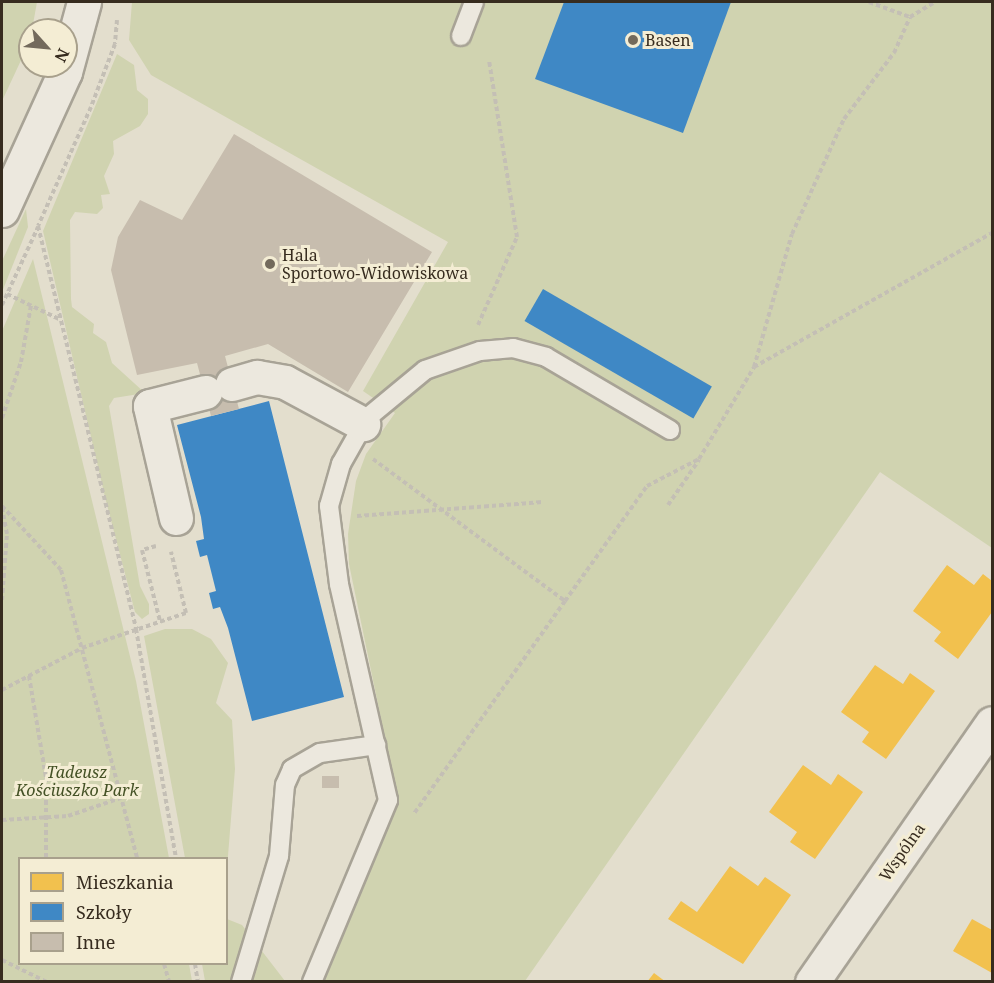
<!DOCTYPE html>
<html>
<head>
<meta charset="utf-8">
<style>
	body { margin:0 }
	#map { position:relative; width:994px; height:983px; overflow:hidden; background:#e3decd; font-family:"Noto Serif",serif }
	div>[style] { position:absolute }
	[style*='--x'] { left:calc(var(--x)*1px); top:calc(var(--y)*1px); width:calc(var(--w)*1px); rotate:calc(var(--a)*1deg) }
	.green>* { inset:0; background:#d0d3b0 }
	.homes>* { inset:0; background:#f2c14e }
	.schools>* { inset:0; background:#3f88c5; transform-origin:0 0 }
	.building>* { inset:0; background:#c7bdae; transform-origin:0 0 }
	.path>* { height:4px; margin-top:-2px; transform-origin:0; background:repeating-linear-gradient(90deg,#c4bfb5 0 4.5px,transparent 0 7.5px) }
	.roads { filter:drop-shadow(2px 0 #a8a396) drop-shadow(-2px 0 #a8a396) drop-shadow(0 2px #a8a396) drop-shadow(0 -2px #a8a396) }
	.lane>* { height:18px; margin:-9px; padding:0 9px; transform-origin:9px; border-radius:9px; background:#ece8de }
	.street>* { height:33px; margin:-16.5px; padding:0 16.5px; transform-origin:16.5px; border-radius:16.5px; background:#ece8de }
	.secondary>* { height:33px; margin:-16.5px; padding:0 16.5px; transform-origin:16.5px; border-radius:16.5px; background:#ece8de }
	.dots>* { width:16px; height:16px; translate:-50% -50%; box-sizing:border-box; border:3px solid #f4edd4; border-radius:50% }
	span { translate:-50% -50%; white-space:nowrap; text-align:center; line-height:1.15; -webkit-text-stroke:6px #f4edd4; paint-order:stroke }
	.poi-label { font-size:16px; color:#372c1f }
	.left { translate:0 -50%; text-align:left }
	.park-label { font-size:16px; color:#455226; font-style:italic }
	.street-label { font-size:16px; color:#372c1f }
	.frame { position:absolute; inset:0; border:3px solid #372c1f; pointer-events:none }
	.legend { position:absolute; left:18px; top:857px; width:210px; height:108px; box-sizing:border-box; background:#f4edd4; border:2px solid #a8a08c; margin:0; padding:8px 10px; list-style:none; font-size:18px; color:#372c1f }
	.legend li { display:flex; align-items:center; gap:12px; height:30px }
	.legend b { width:30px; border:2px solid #a8a08c }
	.north { position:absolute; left:18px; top:18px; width:60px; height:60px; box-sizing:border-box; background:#f4edd4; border:2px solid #a8a08c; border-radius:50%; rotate:117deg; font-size:16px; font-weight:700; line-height:24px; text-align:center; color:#372c1f }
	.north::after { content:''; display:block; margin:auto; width:21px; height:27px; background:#736a5c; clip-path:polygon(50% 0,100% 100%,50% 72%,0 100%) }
</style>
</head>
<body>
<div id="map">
	<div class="green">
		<i style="clip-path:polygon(2px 2px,37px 2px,30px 41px,2px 101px)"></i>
		<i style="clip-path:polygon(132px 2px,992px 2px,992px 548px,880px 472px,525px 981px,320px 981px,398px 801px,349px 564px,348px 534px,356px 481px,366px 454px,395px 413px,363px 391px,448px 242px,151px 75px,129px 40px)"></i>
		<i style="clip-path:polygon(117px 54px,134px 65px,137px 90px,148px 99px,148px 114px,140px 126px,113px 141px,114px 154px,104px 176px,110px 194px,101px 195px,103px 208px,97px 214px,75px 212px,70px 220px,71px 299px,72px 307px,94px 324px,93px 333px,106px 342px,112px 363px,145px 393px,114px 398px,109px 406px,140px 586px,149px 604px,149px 614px,142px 619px,135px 612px,106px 501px,43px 231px)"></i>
		<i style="clip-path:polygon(26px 209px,28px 227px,2px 292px,2px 261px)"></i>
		<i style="clip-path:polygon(33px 259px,136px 681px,169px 858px,20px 858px,20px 964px,189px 964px,192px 981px,2px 981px,2px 331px)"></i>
		<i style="clip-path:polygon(165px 629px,192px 629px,211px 639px,228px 663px,216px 703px,232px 720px,235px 769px,227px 868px,226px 858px,185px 858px,144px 636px)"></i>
		<i style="clip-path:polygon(227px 919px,242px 925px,285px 981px,205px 981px,202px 964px,226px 964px)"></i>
	</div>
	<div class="homes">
		<i style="clip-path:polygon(947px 565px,974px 585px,983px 574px,992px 581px,992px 612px,958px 659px,934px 641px,941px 632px,913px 611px)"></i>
		<i style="clip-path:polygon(875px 665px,903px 684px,910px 673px,935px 691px,886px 759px,862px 742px,869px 732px,841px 712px)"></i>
		<i style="clip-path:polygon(803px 765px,831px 785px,838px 774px,863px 792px,815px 859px,790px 842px,797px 832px,769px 812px)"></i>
		<i style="clip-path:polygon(730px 866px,758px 886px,765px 877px,791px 895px,743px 964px,668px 919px,681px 901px,697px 912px)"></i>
		<i style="clip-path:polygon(972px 919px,992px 930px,992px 973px,953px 951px)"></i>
		<i style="clip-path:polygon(654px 973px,666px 982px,647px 982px)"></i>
	</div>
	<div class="schools">
		<i style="clip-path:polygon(564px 2px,731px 2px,683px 133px,535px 79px)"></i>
		<i style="left:543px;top:289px;width:195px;height:37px;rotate:30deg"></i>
		<i style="clip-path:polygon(269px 401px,344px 697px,252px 721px,228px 628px,220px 607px,213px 609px,209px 593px,216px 591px,207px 555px,200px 557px,196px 541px,204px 539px,201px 517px,177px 425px)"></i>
	</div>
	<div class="building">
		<i style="clip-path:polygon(234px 134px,432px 252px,348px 392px,268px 344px,225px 356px,239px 409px,211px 416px,197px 363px,137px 375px,111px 270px,118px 237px,140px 200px,182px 220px)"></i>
		<i style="left:322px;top:776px;width:17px;height:12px"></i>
	</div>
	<div class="path">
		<i style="--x:869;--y:2;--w:44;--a:20.1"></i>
		<i style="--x:117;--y:20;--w:24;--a:95"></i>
		<i style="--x:115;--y:44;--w:67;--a:110.9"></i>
		<i style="--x:91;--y:107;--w:130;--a:114"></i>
		<i style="--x:38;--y:226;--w:415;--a:76.3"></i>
		<i style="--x:136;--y:629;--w:232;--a:80.1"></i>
		<i style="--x:7;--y:294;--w:58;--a:25.7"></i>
		<i style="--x:2;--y:305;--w:86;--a:-65.2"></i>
		<i style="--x:478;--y:325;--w:96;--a:-66.1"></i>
		<i style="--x:517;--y:237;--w:179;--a:-99"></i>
		<i style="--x:754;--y:367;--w:138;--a:-74.1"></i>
		<i style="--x:792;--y:234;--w:126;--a:-65.7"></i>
		<i style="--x:844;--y:119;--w:83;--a:-52.9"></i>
		<i style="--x:894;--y:53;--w:39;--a:-66"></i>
		<i style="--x:910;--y:17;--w:29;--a:-31"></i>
		<i style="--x:2;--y:418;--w:59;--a:-71.3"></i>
		<i style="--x:21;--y:362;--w:58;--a:-80"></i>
		<i style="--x:373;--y:459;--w:239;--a:36.5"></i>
		<i style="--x:565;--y:601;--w:262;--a:125.4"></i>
		<i style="--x:668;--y:505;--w:55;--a:-55.4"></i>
		<i style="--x:2;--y:506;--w:87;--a:47.3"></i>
		<i style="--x:61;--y:570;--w:298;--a:75.2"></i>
		<i style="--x:357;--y:516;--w:186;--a:-4.3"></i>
		<i style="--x:156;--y:546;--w:15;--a:164"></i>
		<i style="--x:142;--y:550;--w:73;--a:75.8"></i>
		<i style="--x:2;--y:600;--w:66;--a:-85.7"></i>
		<i style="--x:7;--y:534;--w:26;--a:-101"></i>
		<i style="--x:565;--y:601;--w:141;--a:-54.5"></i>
		<i style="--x:647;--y:486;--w:59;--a:-27.4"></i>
		<i style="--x:699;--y:459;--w:107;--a:-59.1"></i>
		<i style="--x:754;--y:367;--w:273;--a:-29.4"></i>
		<i style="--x:29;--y:676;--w:103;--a:80.5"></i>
		<i style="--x:46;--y:778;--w:80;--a:90"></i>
		<i style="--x:2;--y:690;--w:90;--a:-27.7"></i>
		<i style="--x:82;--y:648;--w:110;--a:-18.6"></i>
		<i style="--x:186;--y:613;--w:63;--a:-103.8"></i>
		<i style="--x:2;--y:820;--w:66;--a:-3.5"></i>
		<i style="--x:68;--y:816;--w:56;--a:-18.8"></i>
		<i style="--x:2;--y:960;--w:50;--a:26.1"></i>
		<i style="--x:164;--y:964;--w:19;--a:74"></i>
		<i style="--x:195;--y:964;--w:18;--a:81"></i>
	</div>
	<div class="roads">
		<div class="lane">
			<i style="--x:461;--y:36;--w:36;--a:-69"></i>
			<i style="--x:241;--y:982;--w:132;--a:-73.2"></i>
			<i style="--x:279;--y:856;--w:71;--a:-85.2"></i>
			<i style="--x:285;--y:785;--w:17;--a:-66"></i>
			<i style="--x:292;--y:769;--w:32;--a:-30"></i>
			<i style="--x:320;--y:753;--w:57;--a:-8.1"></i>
			<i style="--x:312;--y:982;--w:197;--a:-67.3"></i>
			<i style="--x:388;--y:800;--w:221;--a:-102.8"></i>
			<i style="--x:339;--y:584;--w:79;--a:-97.3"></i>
			<i style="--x:329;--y:506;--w:44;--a:-74.1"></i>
			<i style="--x:341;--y:464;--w:53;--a:-60.5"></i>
			<i style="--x:367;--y:418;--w:75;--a:-39.6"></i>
			<i style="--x:425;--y:370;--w:58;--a:-19.1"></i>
			<i style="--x:480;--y:351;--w:33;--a:-5"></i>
			<i style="--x:513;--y:348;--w:34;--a:15"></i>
			<i style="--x:546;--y:357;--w:144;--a:30.5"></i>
		</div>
		<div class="street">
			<i style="--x:232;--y:384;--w:26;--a:-16"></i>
			<i style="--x:257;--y:377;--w:28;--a:10"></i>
			<i style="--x:285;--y:382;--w:89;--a:28.3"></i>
			<i style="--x:176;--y:518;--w:115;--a:-103.1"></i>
			<i style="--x:150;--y:406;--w:57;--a:-14.3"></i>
			<i style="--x:812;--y:982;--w:315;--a:-55.2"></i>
		</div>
		<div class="secondary">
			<i style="--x:2;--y:210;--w:152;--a:-65.5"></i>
			<i style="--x:65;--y:72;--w:73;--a:-74.8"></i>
		</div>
	</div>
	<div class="dots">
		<i style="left:633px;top:40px;background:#736a5c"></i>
		<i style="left:270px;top:264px;background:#736a5c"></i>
	</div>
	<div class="poi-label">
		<span class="left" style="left:645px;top:40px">Basen</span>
		<span class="left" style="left:282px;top:264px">Hala<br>Sportowo-Widowiskowa</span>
	</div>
	<div class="park-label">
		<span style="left:77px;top:781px">Tadeusz<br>Kościuszko Park</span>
	</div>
	<div class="street-label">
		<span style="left:902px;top:852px;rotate:-55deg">Wspólna</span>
	</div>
	<div class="frame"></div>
	<ul class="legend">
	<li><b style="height:16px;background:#f2c14e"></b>Mieszkania</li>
	<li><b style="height:16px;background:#3f88c5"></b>Szkoły</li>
	<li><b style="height:16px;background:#c7bdae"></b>Inne</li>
	</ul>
	<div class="north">N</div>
</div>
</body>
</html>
